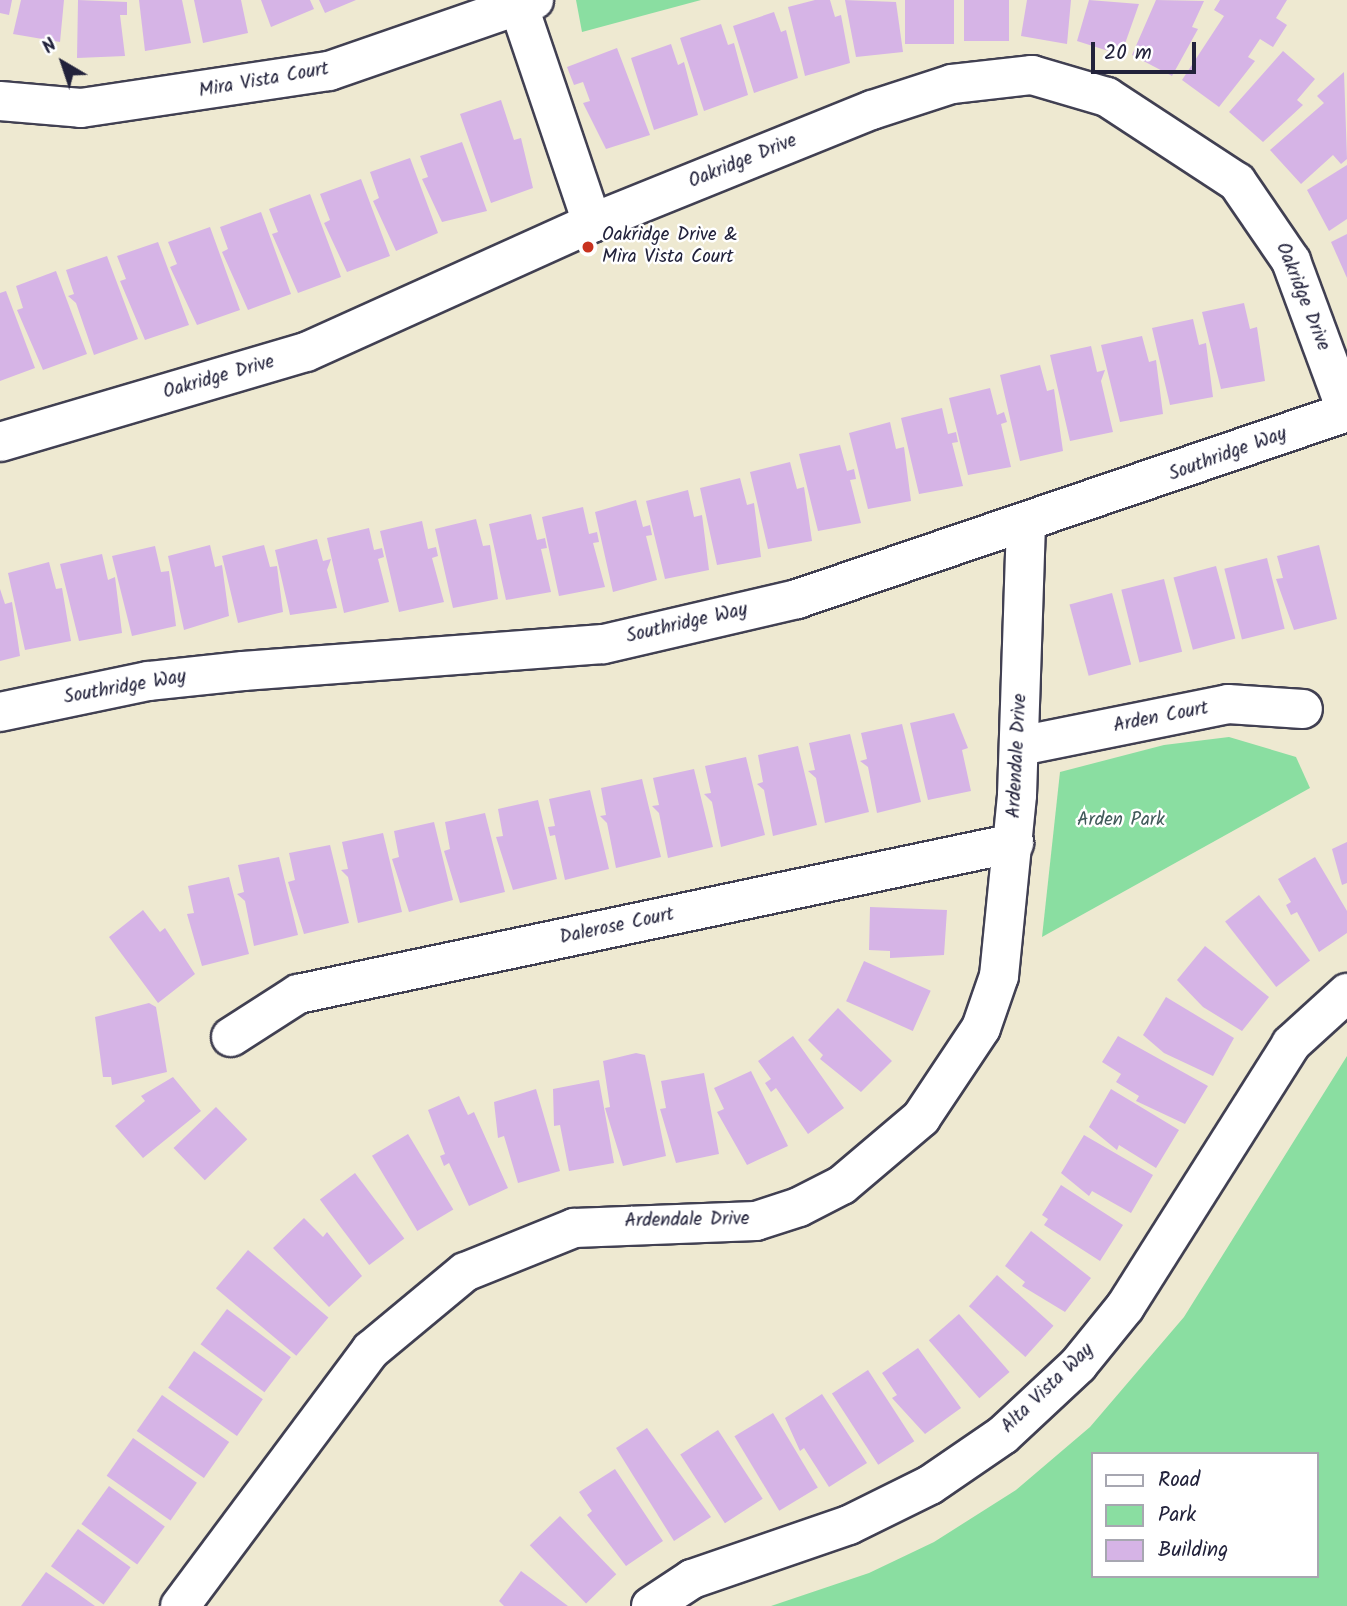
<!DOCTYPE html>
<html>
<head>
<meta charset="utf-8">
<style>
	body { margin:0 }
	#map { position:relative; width:1347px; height:1606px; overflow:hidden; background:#eee9d1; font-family:Kalam,sans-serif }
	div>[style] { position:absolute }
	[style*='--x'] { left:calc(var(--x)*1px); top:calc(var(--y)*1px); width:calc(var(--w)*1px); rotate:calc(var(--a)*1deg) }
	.green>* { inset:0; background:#8adea1 }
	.building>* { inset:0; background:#d6b4e6; transform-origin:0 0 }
	.roads { filter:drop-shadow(2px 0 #414052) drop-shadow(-2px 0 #414052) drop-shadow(0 2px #414052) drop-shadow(0 -2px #414052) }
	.minor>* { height:38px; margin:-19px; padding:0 19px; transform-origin:19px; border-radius:19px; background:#fff }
	.dots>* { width:19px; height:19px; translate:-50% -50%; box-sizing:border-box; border:4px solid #fff; border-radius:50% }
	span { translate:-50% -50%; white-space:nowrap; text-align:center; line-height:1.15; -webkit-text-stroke:5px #fff; paint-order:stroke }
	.street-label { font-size:19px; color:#22223b }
	.poi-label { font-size:19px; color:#22223b }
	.left { translate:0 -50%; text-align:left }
	.park-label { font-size:19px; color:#415a5a }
	.legend { position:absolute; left:1091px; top:1452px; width:228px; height:126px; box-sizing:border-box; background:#fff; border:2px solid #a7a7b1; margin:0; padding:9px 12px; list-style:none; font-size:21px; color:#22223b }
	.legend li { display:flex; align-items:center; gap:14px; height:35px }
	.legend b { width:35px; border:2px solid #a7a7b1 }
	.north { position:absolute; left:28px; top:28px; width:70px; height:70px; -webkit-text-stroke:5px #fff; paint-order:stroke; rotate:321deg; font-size:19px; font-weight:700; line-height:28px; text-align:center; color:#22223b }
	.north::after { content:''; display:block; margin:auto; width:24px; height:32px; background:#22223b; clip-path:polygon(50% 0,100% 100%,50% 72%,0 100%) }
	.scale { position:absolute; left:1091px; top:42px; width:105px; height:32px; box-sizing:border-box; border:4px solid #22223b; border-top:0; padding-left:9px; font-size:21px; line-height:24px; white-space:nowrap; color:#22223b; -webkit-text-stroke:5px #fff; paint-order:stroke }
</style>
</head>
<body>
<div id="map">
	<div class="green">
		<i style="clip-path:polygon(576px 0,701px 0,582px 32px)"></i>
		<i style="clip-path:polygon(1229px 737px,1296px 757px,1310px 788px,1042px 937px,1060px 772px,1164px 745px)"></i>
		<i style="clip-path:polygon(evenodd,1347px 1056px,1347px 1606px,771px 1606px,869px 1573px,934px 1542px,1016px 1490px,1090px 1427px,1184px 1317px,1347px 1056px,1093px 1454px,1317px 1454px,1317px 1576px,1093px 1576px,1093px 1454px)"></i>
	</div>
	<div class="building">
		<i style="clip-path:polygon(0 0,12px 0,9px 15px,0 13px)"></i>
		<i style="clip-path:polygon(21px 0,64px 0,60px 42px,13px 34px)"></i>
		<i style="clip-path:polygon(78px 0,127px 2px,127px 15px,120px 15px,125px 56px,77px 58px)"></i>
		<i style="clip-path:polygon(139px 0,182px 0,191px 43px,145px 51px)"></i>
		<i style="clip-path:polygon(194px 0,241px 0,248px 33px,203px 43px)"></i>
		<i style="clip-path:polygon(261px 0,310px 0,314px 9px,271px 27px)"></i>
		<i style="clip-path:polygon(319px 0,356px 0,325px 13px)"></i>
		<i style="clip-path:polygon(815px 0,830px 0,835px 17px,841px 15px,850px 63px,805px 76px,788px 7px)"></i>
		<i style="clip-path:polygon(845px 0,896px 2px,903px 52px,856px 57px)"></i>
		<i style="left:905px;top:0;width:49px;height:44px"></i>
		<i style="left:964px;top:0;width:45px;height:41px"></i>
		<i style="clip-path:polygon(1027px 0,1071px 0,1067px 44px,1021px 36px)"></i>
		<i style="clip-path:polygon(1089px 0,1139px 4px,1121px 55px,1077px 41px)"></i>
		<i style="clip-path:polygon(1156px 0,1204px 1px,1192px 27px,1198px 29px,1172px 76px,1132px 55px)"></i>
		<i style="clip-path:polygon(1220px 0,1287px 0,1276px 18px,1287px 25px,1273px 47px,1260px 39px,1248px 57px,1255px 61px,1219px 107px,1182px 80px,1224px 16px,1214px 10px)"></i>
		<i style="clip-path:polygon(774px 12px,781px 32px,786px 30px,798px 78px,754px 93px,733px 26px)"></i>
		<i style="clip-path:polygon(721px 24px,728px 45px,734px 43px,748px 95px,704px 111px,680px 38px)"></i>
		<i style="clip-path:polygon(671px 44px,678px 65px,684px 62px,698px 115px,654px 130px,631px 58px)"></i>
		<i style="clip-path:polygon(617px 48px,650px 135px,606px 149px,583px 103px,590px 101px,583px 82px,574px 85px,567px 67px)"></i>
		<i style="clip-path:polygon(1283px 51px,1315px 79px,1297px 100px,1303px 105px,1263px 142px,1229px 112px)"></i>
		<i style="clip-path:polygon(1344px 72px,1347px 159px,1341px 164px,1333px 155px,1301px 184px,1270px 150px,1324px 103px,1317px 96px)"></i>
		<i style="clip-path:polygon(501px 100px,514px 140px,521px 138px,533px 188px,491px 203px,460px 114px)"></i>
		<i style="clip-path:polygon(462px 142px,487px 211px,442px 222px,422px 179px,428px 177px,420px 156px)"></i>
		<i style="clip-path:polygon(410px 158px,438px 233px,396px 251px,373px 201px,379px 198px,370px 172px)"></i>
		<i style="clip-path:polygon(1347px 165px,1347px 219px,1329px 231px,1307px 190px)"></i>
		<i style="clip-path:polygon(361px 179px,390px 256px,347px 272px,324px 223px,330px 220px,320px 194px)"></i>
		<i style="clip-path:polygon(310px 194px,341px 277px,298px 293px,272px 234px,278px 232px,269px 209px)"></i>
		<i style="clip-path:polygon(261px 212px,291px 294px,248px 310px,222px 252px,228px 249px,220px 227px)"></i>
		<i style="clip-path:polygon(210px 227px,240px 310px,197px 325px,170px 267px,177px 264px,168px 242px)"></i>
		<i style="clip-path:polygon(1347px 234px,1347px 278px,1331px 242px)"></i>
		<i style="clip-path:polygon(158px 242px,189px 325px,145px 340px,120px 281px,126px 279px,117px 256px)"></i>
		<i style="clip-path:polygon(107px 256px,138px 339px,94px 355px,76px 303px,68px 296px,74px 294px,66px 270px)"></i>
		<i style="clip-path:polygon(56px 271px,87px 354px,43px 370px,17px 310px,23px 308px,16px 286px)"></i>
		<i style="clip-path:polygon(6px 291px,35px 368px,0 381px,0 293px)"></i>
		<i style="clip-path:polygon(1244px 303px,1250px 329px,1257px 327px,1265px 381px,1221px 389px,1202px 312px)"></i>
		<i style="clip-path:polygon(1193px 319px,1199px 345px,1206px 343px,1213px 397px,1170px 405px,1152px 328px)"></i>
		<i style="clip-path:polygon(1142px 336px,1149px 362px,1156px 360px,1163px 414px,1120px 422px,1101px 345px)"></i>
		<i style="clip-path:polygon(1091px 346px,1097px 372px,1105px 370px,1101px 381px,1113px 432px,1070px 441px,1050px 355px)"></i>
		<i style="clip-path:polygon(1040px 365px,1047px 391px,1054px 389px,1063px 451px,1020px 461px,1000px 375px)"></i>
		<i style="clip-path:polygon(990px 388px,997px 415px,1004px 412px,1007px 422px,1001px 424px,1011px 467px,968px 475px,949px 398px)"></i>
		<i style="clip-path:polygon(942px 408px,948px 434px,956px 432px,958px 442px,952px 443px,963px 486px,919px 494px,901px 418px)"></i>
		<i style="clip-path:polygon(890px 422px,896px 449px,904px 447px,911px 501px,868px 509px,849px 433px)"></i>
		<i style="clip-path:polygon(840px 445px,847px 471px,854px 469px,856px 479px,850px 480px,861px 523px,818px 531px,799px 454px)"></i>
		<i style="clip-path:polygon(790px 462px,797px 489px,804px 487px,812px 541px,768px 549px,750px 472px)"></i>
		<i style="clip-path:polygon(740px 478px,747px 505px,754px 503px,761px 557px,717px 565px,700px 488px)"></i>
		<i style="clip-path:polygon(688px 490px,694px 517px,702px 515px,709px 570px,665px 579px,646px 501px)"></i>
		<i style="clip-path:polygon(636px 500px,643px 527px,650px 525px,652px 535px,646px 536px,657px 580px,613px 592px,595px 512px)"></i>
		<i style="clip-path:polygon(583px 507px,589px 534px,597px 532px,599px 542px,593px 543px,605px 587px,559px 596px,542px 517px)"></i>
		<i style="clip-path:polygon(531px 514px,537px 540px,545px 538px,547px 548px,541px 549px,551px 592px,506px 600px,489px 524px)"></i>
		<i style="clip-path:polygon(476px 519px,483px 546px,490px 545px,498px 599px,453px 608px,435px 529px)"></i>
		<i style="clip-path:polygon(422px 521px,428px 549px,436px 547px,438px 556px,432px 558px,444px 602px,399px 612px,380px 531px)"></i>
		<i style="clip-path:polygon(369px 528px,374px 550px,382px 548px,384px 557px,378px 559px,389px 602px,344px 613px,327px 538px)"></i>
		<i style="clip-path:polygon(317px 539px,323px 561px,331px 559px,327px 570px,337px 608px,290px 615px,275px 550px)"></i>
		<i style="clip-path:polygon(210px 545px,215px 567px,222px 565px,229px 616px,184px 630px,168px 556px)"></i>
		<i style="clip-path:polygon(264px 545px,270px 567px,277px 566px,283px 612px,238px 623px,222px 556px)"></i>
		<i style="clip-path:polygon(1319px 545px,1337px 619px,1294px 630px,1276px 579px,1283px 578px,1277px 556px)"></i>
		<i style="clip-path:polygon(155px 546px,161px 572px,169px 571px,176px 626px,132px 636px,112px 556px)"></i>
		<i style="clip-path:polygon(102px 554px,108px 580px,115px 577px,122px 633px,79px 641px,60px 564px)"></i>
		<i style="left:1267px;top:558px;width:73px;height:44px;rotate:76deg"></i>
		<i style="clip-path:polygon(49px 562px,56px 589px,62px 588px,71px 641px,25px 650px,8px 573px)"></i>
		<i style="left:1216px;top:566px;width:75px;height:44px;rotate:75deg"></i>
		<i style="left:1164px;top:579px;width:75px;height:44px;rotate:76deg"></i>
		<i style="clip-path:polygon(0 589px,5px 604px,12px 602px,20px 656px,0 661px)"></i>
		<i style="left:1112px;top:593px;width:74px;height:44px;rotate:75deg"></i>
		<i style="clip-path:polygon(954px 713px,968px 748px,962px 750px,971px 791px,928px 800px,910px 723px)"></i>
		<i style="clip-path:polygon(902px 724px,921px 802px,877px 813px,868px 767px,860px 761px,867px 759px,861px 733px)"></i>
		<i style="clip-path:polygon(850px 734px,869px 812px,825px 823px,816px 778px,808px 771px,815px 770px,809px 743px)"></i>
		<i style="clip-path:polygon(798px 746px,817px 825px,773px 836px,764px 790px,757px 784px,763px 782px,758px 755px)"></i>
		<i style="clip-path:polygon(746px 757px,765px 835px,721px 847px,712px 802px,704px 794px,711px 793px,705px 766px)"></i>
		<i style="clip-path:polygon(694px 769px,713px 847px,668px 858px,659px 813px,652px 806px,659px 805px,653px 778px)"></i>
		<i style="clip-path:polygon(642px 779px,661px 857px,616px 868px,607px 823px,600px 816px,606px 815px,601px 788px)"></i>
		<i style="clip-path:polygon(590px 790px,609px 869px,565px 880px,555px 835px,550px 836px,548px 827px,555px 826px,549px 799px)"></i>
		<i style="clip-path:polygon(538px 800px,557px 879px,513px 890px,496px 837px,503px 836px,498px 809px)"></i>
		<i style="clip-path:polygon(485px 813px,505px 892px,460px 903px,444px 851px,450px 849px,445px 822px)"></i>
		<i style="clip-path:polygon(434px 822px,453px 900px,409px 912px,392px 859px,399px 857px,394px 831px)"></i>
		<i style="clip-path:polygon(383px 833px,402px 912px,358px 923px,348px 877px,341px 870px,348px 869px,342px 842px)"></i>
		<i style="clip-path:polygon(1347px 842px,1347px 883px,1342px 885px,1332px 849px)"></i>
		<i style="clip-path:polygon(330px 845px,349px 923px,304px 934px,288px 882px,295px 880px,289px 853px)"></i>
		<i style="clip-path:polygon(279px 857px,298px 935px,254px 946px,245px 901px,237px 894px,244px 892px,238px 865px)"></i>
		<i style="clip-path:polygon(1315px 857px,1347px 911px,1347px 933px,1319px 952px,1297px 912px,1291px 915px,1286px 905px,1291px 902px,1278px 879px)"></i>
		<i style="clip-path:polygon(229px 877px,249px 954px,202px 966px,187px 914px,194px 913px,188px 886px)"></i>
		<i style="left:1259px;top:895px;width:83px;height:43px;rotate:52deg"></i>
		<i style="clip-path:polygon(870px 907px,947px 910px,944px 955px,890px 958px,890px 951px,869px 950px)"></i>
		<i style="clip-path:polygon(143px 910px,160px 932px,165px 928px,195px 974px,158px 1003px,109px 937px)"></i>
		<i style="clip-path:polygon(1205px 946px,1269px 997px,1242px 1031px,1203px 1007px,1177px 980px)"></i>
		<i style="left:864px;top:961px;width:73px;height:44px;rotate:24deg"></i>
		<i style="clip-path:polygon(1166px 997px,1234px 1038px,1213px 1076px,1164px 1053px,1143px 1035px)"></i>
		<i style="clip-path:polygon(149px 1003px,156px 1007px,167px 1072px,112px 1085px,111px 1077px,103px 1077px,95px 1017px)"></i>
		<i style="clip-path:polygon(838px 1008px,892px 1061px,861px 1092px,820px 1059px,823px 1055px,808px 1040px)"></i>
		<i style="clip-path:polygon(793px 1036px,844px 1108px,808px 1134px,776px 1088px,771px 1092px,765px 1083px,771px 1079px,758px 1061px)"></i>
		<i style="clip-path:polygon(1118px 1036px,1208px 1086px,1185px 1124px,1136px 1101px,1139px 1096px,1116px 1082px,1121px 1074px,1102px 1062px)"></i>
		<i style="clip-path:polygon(636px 1053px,645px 1055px,666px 1156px,623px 1166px,605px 1108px,610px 1107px,603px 1061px)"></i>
		<i style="clip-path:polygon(751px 1071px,788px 1146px,747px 1165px,717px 1112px,724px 1109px,714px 1088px)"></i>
		<i style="clip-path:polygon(704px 1073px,719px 1154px,676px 1163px,660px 1109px,666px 1108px,661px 1081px)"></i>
		<i style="clip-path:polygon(173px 1077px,201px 1111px,143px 1158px,115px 1126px,145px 1101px,141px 1096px)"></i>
		<i style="clip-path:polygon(599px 1080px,614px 1163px,569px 1171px,560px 1125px,554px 1126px,553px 1089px)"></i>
		<i style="clip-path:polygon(536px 1089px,560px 1171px,518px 1183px,504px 1136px,498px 1138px,494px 1102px)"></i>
		<i style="clip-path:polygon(1111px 1089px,1179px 1130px,1156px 1168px,1119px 1145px,1117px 1150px,1089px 1127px)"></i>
		<i style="clip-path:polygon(459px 1096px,468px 1115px,474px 1112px,508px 1188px,469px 1206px,449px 1163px,444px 1166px,440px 1156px,445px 1154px,428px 1110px)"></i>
		<i style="left:216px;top:1107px;width:45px;height:59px;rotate:46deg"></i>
		<i style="left:408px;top:1134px;width:88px;height:42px;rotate:59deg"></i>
		<i style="clip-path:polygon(1084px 1135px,1153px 1175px,1131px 1213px,1092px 1191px,1089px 1196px,1061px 1173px)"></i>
		<i style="left:355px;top:1173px;width:82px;height:44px;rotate:53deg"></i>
		<i style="clip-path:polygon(1061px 1185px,1123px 1225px,1100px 1261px,1044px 1225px,1048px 1219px,1042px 1215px)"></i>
		<i style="clip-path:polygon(304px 1218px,323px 1237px,327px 1232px,362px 1276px,329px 1307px,273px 1248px)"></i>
		<i style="clip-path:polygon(1031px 1231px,1091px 1278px,1065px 1312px,1022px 1286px,1025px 1282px,1005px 1266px)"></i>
		<i style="left:248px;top:1250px;width:105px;height:50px;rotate:40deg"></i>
		<i style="left:997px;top:1275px;width:76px;height:42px;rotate:42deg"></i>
		<i style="left:227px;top:1309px;width:80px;height:44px;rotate:37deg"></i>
		<i style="left:959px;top:1314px;width:77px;height:40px;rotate:49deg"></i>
		<i style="clip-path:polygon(918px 1348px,961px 1408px,925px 1434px,892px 1398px,897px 1395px,882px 1373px)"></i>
		<i style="left:194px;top:1351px;width:84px;height:45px;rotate:35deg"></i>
		<i style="left:868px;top:1370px;width:85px;height:43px;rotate:57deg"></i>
		<i style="clip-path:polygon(822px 1394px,867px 1463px,829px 1487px,804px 1448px,800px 1451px,785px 1418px)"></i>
		<i style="left:162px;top:1395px;width:82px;height:44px;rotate:35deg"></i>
		<i style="left:773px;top:1413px;width:87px;height:45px;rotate:59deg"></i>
		<i style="clip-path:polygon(647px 1428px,711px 1517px,674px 1541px,616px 1448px)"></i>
		<i style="left:718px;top:1430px;width:82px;height:45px;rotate:57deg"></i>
		<i style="left:133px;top:1438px;width:78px;height:46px;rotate:35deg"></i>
		<i style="clip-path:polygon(615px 1469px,663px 1541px,626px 1566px,587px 1515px,592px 1511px,579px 1492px)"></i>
		<i style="left:109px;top:1486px;width:69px;height:47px;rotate:36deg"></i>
		<i style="left:560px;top:1516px;width:81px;height:42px;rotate:46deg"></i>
		<i style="left:78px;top:1529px;width:65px;height:46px;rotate:36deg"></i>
		<i style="clip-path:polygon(521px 1571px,568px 1606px,504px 1606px,499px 1601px)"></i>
		<i style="clip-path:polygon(46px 1572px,74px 1591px,95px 1606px,21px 1606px)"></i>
	</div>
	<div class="roads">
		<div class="minor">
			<i style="--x:519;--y:7;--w:228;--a:71.3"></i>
			<i style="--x:0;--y:101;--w:81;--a:4.9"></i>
			<i style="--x:81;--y:108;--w:251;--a:-8.5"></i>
			<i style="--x:329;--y:71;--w:217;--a:-19.1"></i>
			<i style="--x:0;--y:442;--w:319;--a:-16.4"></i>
			<i style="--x:306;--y:352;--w:314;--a:-24.3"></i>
			<i style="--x:592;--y:223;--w:302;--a:-22"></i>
			<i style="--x:872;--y:110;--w:84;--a:-18"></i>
			<i style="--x:952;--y:84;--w:81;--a:-6.4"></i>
			<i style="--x:1032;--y:75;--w:78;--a:16.3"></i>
			<i style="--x:1107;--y:97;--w:155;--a:33.2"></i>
			<i style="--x:1237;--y:182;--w:96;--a:55.6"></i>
			<i style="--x:1291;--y:261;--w:161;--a:69.7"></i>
			<i style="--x:1347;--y:412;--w:581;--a:161.22"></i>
			<i style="--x:797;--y:599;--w:199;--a:166.9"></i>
			<i style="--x:603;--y:644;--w:361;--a:175.7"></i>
			<i style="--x:243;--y:671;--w:96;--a:174"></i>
			<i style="--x:148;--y:681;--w:151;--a:168.2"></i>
			<i style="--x:1020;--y:746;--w:212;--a:-11.4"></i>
			<i style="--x:1228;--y:704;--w:75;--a:3.8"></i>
			<i style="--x:231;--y:1037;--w:80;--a:-32.7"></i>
			<i style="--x:298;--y:994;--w:732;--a:-11.91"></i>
			<i style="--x:180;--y:1606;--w:319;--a:-53.3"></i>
			<i style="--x:371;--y:1350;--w:122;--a:-39.7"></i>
			<i style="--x:465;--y:1272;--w:118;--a:-22"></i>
			<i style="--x:574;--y:1228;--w:182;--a:-2.2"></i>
			<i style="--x:756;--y:1221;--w:45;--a:-18"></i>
			<i style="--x:799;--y:1207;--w:48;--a:-27.1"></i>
			<i style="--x:842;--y:1185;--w:104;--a:-40.3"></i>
			<i style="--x:921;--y:1118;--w:108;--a:-56.3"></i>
			<i style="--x:981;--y:1028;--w:55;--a:-70.9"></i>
			<i style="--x:999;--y:976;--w:182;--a:-84.3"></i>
			<i style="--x:1017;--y:795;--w:271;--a:-88.1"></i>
			<i style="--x:651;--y:1606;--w:49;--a:-33.4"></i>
			<i style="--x:692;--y:1579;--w:166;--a:-19"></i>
			<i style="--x:849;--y:1525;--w:90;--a:-26.3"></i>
			<i style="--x:930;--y:1485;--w:88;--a:-34.4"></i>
			<i style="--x:1003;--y:1435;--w:103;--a:-43"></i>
			<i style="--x:1078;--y:1365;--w:75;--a:-51"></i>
			<i style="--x:1125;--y:1307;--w:311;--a:-57.7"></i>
			<i style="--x:1291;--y:1044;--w:76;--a:-42.3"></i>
		</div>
	</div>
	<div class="dots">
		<i style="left:588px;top:247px;background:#c8321e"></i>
	</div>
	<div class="street-label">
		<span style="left:264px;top:81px;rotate:-10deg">Mira Vista Court</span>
		<span style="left:743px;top:162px;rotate:-22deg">Oakridge Drive</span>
		<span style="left:1302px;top:297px;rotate:68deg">Oakridge Drive</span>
		<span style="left:219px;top:378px;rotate:-16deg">Oakridge Drive</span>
		<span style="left:1228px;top:455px;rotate:-20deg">Southridge Way</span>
		<span style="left:687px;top:624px;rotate:-13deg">Southridge Way</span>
		<span style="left:125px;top:688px;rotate:-10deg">Southridge Way</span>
		<span style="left:1161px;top:718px;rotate:-11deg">Arden Court</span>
		<span style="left:1018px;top:756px;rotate:-87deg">Ardendale Drive</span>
		<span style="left:617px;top:927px;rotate:-12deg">Dalerose Court</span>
		<span style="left:687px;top:1221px;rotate:-1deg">Ardendale Drive</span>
		<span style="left:1048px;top:1389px;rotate:-44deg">Alta Vista Way</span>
	</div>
	<div class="poi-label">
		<span class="left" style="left:602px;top:247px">Oakridge Drive &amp;<br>Mira Vista Court</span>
	</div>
	<div class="park-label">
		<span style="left:1121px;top:821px">Arden Park</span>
	</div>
	<ul class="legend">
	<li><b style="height:9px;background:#fff"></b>Road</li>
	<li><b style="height:19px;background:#8adea1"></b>Park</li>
	<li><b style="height:19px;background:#d6b4e6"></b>Building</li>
	</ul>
	<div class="north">N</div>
	<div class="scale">20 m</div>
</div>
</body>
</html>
